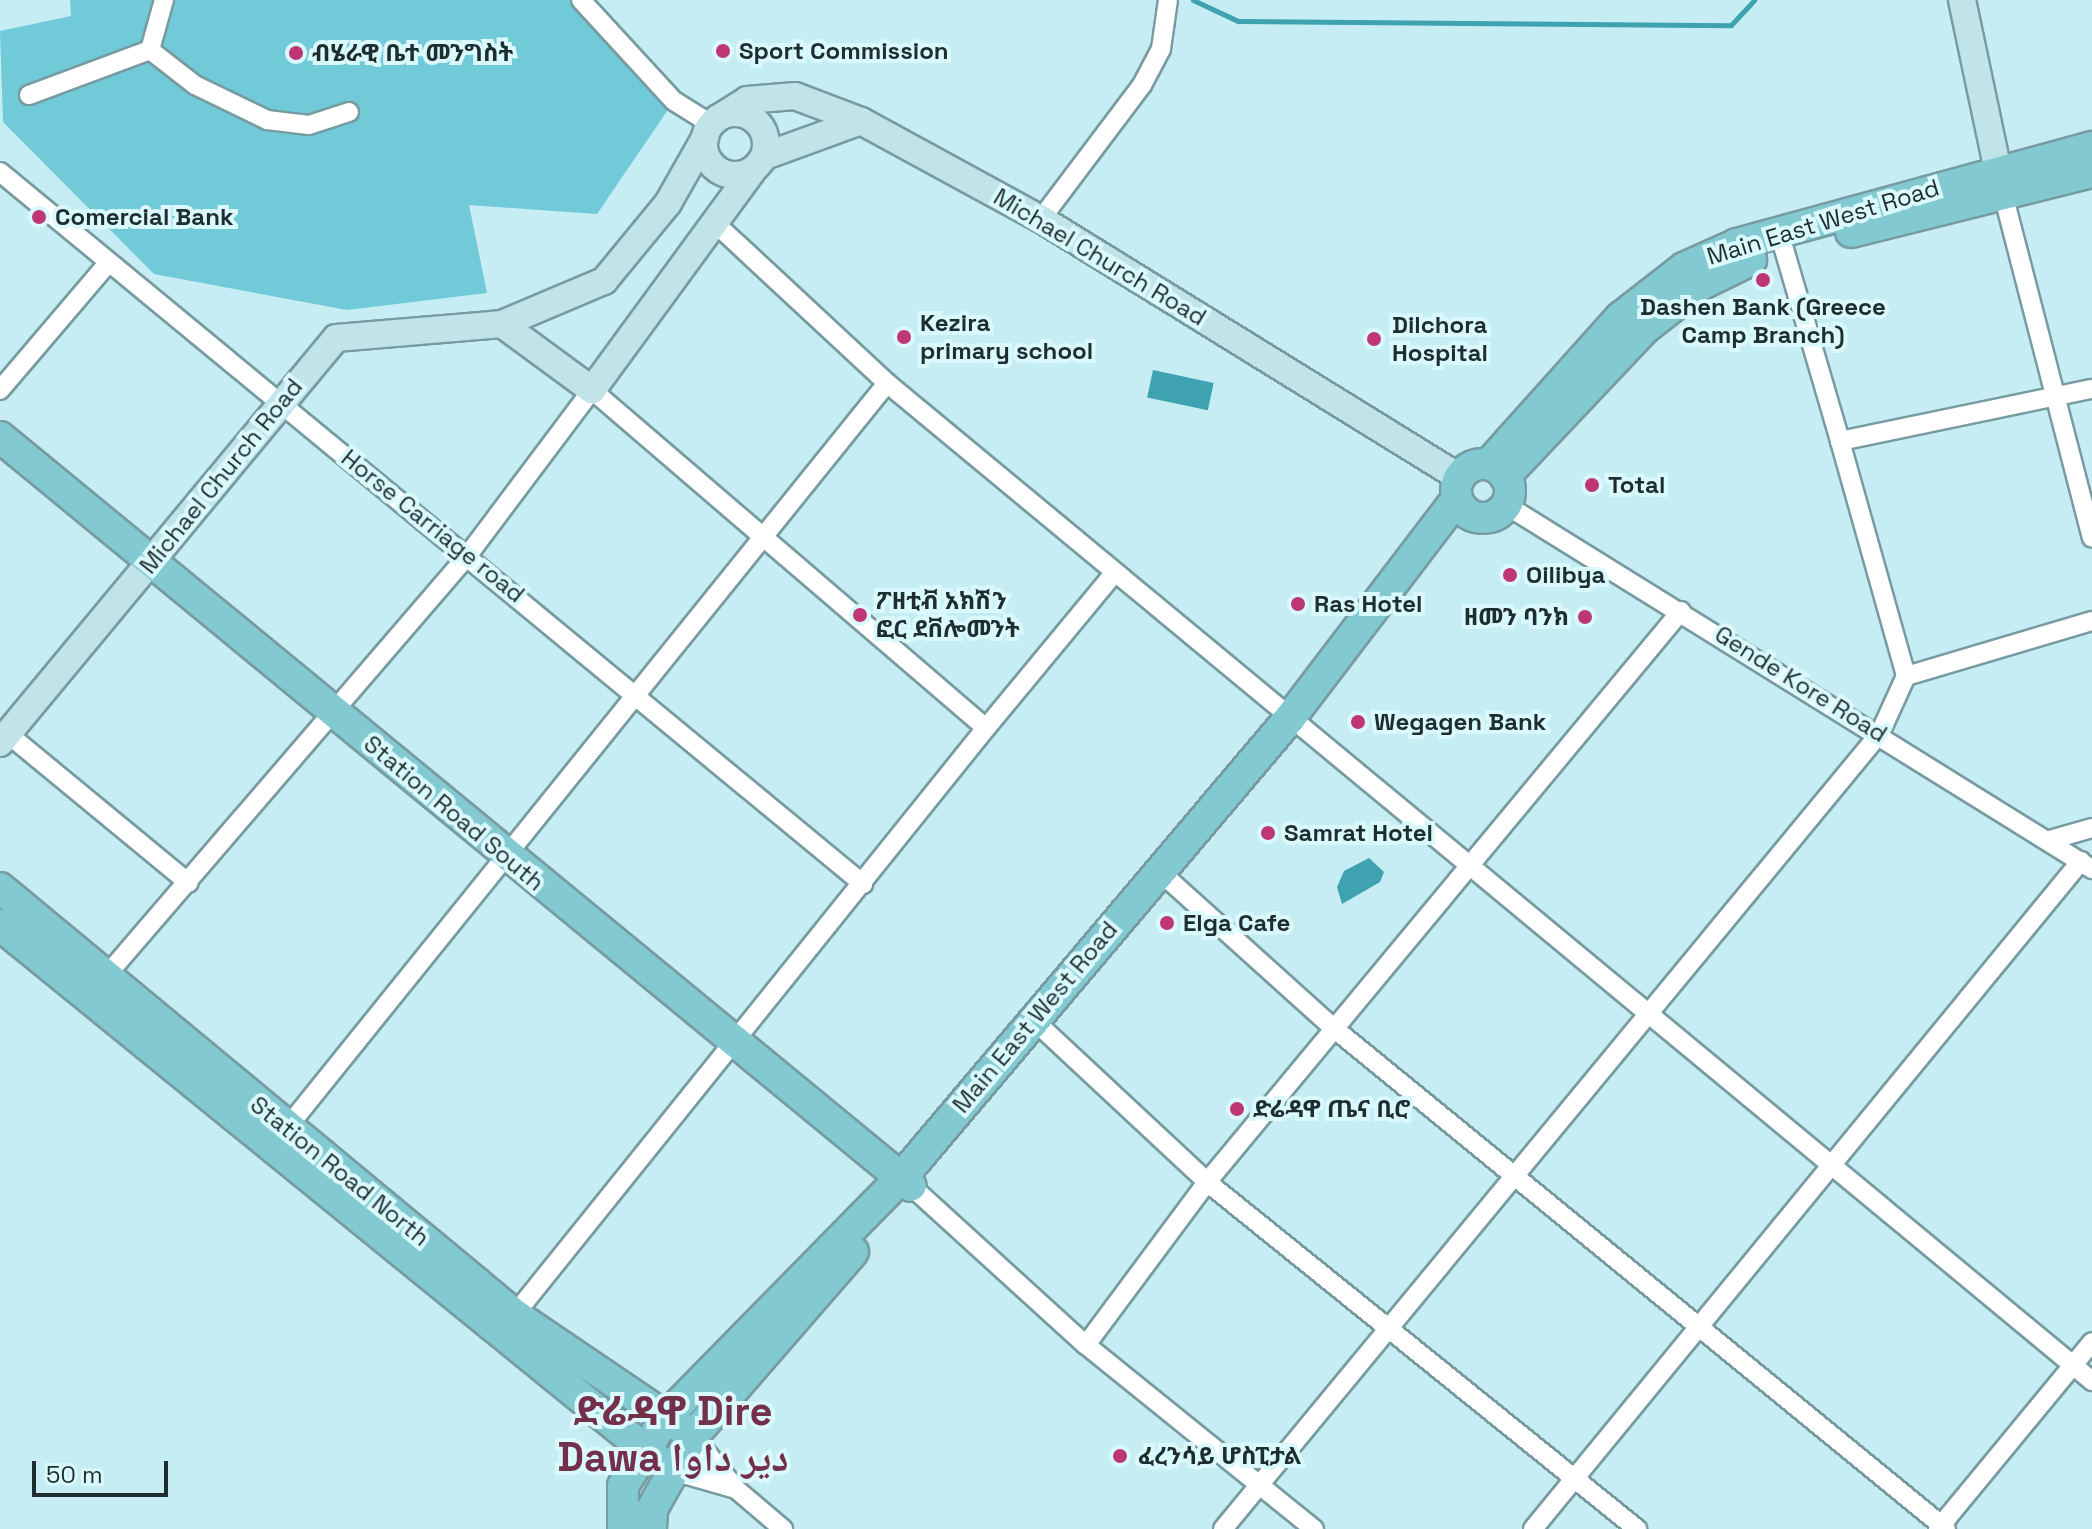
<!DOCTYPE html>
<html>
<head>
<meta charset="utf-8">
<style>
	body { margin:0 }
	#map { position:relative; width:2092px; height:1529px; overflow:hidden; background:#c6edf3; font-family:"Space Grotesk","Noto Naskh Arabic","Noto Sans Ethiopic",sans-serif }
	div>[style] { position:absolute }
	[style*='--x'] { left:calc(var(--x)*1px); top:calc(var(--y)*1px); width:calc(var(--w)*1px); rotate:calc(var(--a)*1deg) }
	.green>* { inset:0; background:#70cad7 }
	.water>* { inset:0; background:#3ea2b0; transform-origin:0 0 }
	.stream>* { height:5px; margin:-2.5px; padding:0 2.5px; transform-origin:2.5px; border-radius:2.5px; background:#3ea2b0 }
	.roads { filter:drop-shadow(2px 0 #779ba1) drop-shadow(-2px 0 #779ba1) drop-shadow(0 2px #779ba1) drop-shadow(0 -2px #779ba1) }
	.minor>* { height:18px; margin:-9px; padding:0 9px; transform-origin:9px; border-radius:9px; background:#fff }
	.secondary>* { height:26px; margin:-13px; padding:0 13px; transform-origin:13px; border-radius:13px; background:#c0e4e8 }
	.secondary>.ring { margin:-13px; padding:0; box-sizing:content-box; background:none; border:26px solid #c0e4e8; border-radius:50% }
	.primary>* { height:30px; margin:-15px; padding:0 15px; transform-origin:15px; border-radius:15px; background:#82c9d2 }
	.primary>.ring { margin:-15px; padding:0; box-sizing:content-box; background:none; border:30px solid #82c9d2; border-radius:50% }
	.dots>* { width:22px; height:22px; translate:-50% -50%; box-sizing:border-box; border:4px solid #daf9fd; border-radius:50% }
	span { translate:-50% -50%; white-space:nowrap; text-align:center; line-height:1.15; -webkit-text-stroke:8px #daf9fd; paint-order:stroke }
	.poi-label { font-size:24px; color:#1e2d2f; font-weight:700 }
	.left { translate:0 -50%; text-align:left }
	.right { translate:-100% -50%; text-align:right }
	.street-label { font-size:24px; color:#1e2d2f }
	.town-label { font-size:40px; color:#74304b; font-weight:700 }
	.scale { position:absolute; left:32px; top:1461px; width:136px; height:36px; box-sizing:border-box; border:4px solid #1e2d2f; border-top:0; padding-left:10px; font-size:24px; line-height:28px; white-space:nowrap; color:#1e2d2f; -webkit-text-stroke:6px #daf9fd; paint-order:stroke }
</style>
</head>
<body>
<div id="map">
	<div class="green">
		<i style="clip-path:polygon(70px 0,584px 0,674px 101px,597px 214px,469px 205px,487px 293px,347px 310px,154px 274px,3px 122px,0 31px,71px 16px)"></i>
	</div>
	<div class="water">
		<i style="left:1153px;top:370px;width:62px;height:28px;rotate:12deg"></i>
		<i style="clip-path:polygon(1369px 858px,1384px 872px,1380px 882px,1342px 904px,1337px 887px,1344px 871px)"></i>
	</div>
	<div class="stream">
		<i style="--x:1193;--y:0;--w:50;--a:25"></i>
		<i style="--x:1238;--y:21;--w:493;--a:0.5"></i>
		<i style="--x:1731;--y:25;--w:34;--a:-47"></i>
	</div>
	<div class="roads">
		<div class="minor">
			<i style="--x:581;--y:0;--w:137;--a:47.4"></i>
			<i style="--x:674;--y:101;--w:44;--a:31.9"></i>
			<i style="--x:150;--y:50;--w:57;--a:37.9"></i>
			<i style="--x:195;--y:85;--w:80;--a:25.9"></i>
			<i style="--x:267;--y:120;--w:42;--a:6.8"></i>
			<i style="--x:309;--y:125;--w:42;--a:-18"></i>
			<i style="--x:29;--y:95;--w:129;--a:-20.4"></i>
			<i style="--x:150;--y:50;--w:52;--a:-74.4"></i>
			<i style="--x:0;--y:172;--w:1119;--a:39.52"></i>
			<i style="--x:2003;--y:194;--w:355;--a:75.5"></i>
			<i style="--x:1041;--y:219;--w:168;--a:-53"></i>
			<i style="--x:1142;--y:85;--w:41;--a:-62.2"></i>
			<i style="--x:1161;--y:49;--w:49;--a:-81.9"></i>
			<i style="--x:717;--y:225;--w:232;--a:42.9"></i>
			<i style="--x:1779;--y:232;--w:218;--a:73.7"></i>
			<i style="--x:1840;--y:441;--w:257;--a:-11.7"></i>
			<i style="--x:0;--y:390;--w:168;--a:-49.6"></i>
			<i style="--x:1840;--y:441;--w:244;--a:74.3"></i>
			<i style="--x:1506;--y:505;--w:690;--a:31.85"></i>
			<i style="--x:8;--y:734;--w:234;--a:39.5"></i>
			<i style="--x:2050;--y:840;--w:44;--a:-15.9"></i>
			<i style="--x:1158;--y:870;--w:239;--a:42"></i>
			<i style="--x:1336;--y:1030;--w:788;--a:39.28"></i>
			<i style="--x:100;--y:983;--w:564;--a:-49.31"></i>
			<i style="--x:468;--y:555;--w:206;--a:-53.1"></i>
			<i style="--x:592;--y:390;--w:519;--a:40.63"></i>
			<i style="--x:986;--y:728;--w:202;--a:-50.4"></i>
			<i style="--x:1041;--y:1027;--w:227;--a:43"></i>
			<i style="--x:1207;--y:1182;--w:553;--a:38.9"></i>
			<i style="--x:286;--y:1129;--w:958;--a:-51.14"></i>
			<i style="--x:887;--y:383;--w:1565;--a:39.63"></i>
			<i style="--x:911;--y:1186;--w:236;--a:42.3"></i>
			<i style="--x:1086;--y:1345;--w:293;--a:38.9"></i>
			<i style="--x:511;--y:1319;--w:758;--a:-51.21"></i>
			<i style="--x:1086;--y:1345;--w:203;--a:-53.4"></i>
			<i style="--x:1207;--y:1182;--w:742;--a:-50.3"></i>
			<i style="--x:693;--y:1436;--w:68;--a:50.9"></i>
			<i style="--x:736;--y:1489;--w:62;--a:40.4"></i>
			<i style="--x:670;--y:1470;--w:69;--a:16.1"></i>
			<i style="--x:1223;--y:1529;--w:1032;--a:-50.46"></i>
			<i style="--x:1880;--y:733;--w:63;--a:-65.5"></i>
			<i style="--x:1906;--y:676;--w:194;--a:-16.5"></i>
			<i style="--x:1533;--y:1529;--w:864;--a:-50.64"></i>
			<i style="--x:1938;--y:1529;--w:242;--a:-50.5"></i>
		</div>
		<div class="secondary">
			<i style="--x:1962;--y:0;--w:194;--a:78.1"></i>
			<i class="ring" style="left:704px;top:113px;width:36px;height:36px"></i>
			<i style="--x:725;--y:114;--w:26;--a:-32"></i>
			<i style="--x:747;--y:100;--w:48;--a:-4.8"></i>
			<i style="--x:795;--y:96;--w:71;--a:20.7"></i>
			<i style="--x:861;--y:121;--w:205;--a:28.6"></i>
			<i style="--x:1041;--y:219;--w:491;--a:31.7"></i>
			<i style="--x:765;--y:156;--w:102;--a:-20"></i>
			<i style="--x:502;--y:324;--w:112;--a:36.3"></i>
			<i style="--x:592;--y:390;--w:271;--a:-53.8"></i>
			<i style="--x:0;--y:743;--w:526;--a:-50.32"></i>
			<i style="--x:336;--y:338;--w:167;--a:-4.8"></i>
			<i style="--x:502;--y:324;--w:111;--a:-22.9"></i>
			<i style="--x:604;--y:281;--w:101;--a:-50.6"></i>
			<i style="--x:668;--y:203;--w:75;--a:-60.4"></i>
		</div>
		<div class="primary">
			<i style="--x:1851;--y:232;--w:248;--a:-14"></i>
			<i style="--x:0;--y:437;--w:1179;--a:39.43"></i>
			<i style="--x:1489;--y:464;--w:198;--a:-48.1"></i>
			<i style="--x:1621;--y:317;--w:80;--a:-37.9"></i>
			<i style="--x:1684;--y:268;--w:58;--a:-24.4"></i>
			<i style="--x:1737;--y:244;--w:368;--a:-15.3"></i>
			<i class="ring" style="left:1456px;top:464px;width:24px;height:24px"></i>
			<i style="--x:1505;--y:476;--w:202;--a:-46.6"></i>
			<i style="--x:1644;--y:329;--w:71;--a:-38.2"></i>
			<i style="--x:1700;--y:285;--w:57;--a:-26.1"></i>
			<i style="--x:0;--y:888;--w:669;--a:39.66"></i>
			<i style="--x:515;--y:1315;--w:202;--a:34.1"></i>
			<i style="--x:0;--y:925;--w:849;--a:39.12"></i>
			<i style="--x:623;--y:1529;--w:43;--a:-90"></i>
			<i style="--x:623;--y:1486;--w:81;--a:-58.1"></i>
			<i style="--x:666;--y:1417;--w:335;--a:-45.5"></i>
			<i style="--x:901;--y:1178;--w:602;--a:-49.78"></i>
			<i style="--x:1290;--y:718;--w:275;--a:-52.7"></i>
			<i style="--x:651;--y:1529;--w:20;--a:-87"></i>
			<i style="--x:652;--y:1509;--w:84;--a:-60.7"></i>
			<i style="--x:693;--y:1436;--w:244;--a:-49"></i>
		</div>
	</div>
	<div class="dots">
		<i style="left:723px;top:51px;background:#be3673"></i>
		<i style="left:296px;top:53px;background:#be3673"></i>
		<i style="left:39px;top:217px;background:#be3673"></i>
		<i style="left:1763px;top:280px;background:#be3673"></i>
		<i style="left:904px;top:337px;background:#be3673"></i>
		<i style="left:1374px;top:339px;background:#be3673"></i>
		<i style="left:1592px;top:485px;background:#be3673"></i>
		<i style="left:1510px;top:575px;background:#be3673"></i>
		<i style="left:1298px;top:604px;background:#be3673"></i>
		<i style="left:860px;top:615px;background:#be3673"></i>
		<i style="left:1585px;top:617px;background:#be3673"></i>
		<i style="left:1358px;top:722px;background:#be3673"></i>
		<i style="left:1268px;top:833px;background:#be3673"></i>
		<i style="left:1167px;top:923px;background:#be3673"></i>
		<i style="left:1237px;top:1109px;background:#be3673"></i>
		<i style="left:1120px;top:1456px;background:#be3673"></i>
	</div>
	<div class="poi-label">
		<span class="left" style="left:739px;top:51px">Sport Commission</span>
		<span class="left" style="left:312px;top:53px">ብሄራዊ ቤተ መንግስት</span>
		<span class="left" style="left:55px;top:217px">Comercial Bank</span>
		<span style="left:1763px;top:321px">Dashen Bank (Greece<br>Camp Branch)</span>
		<span class="left" style="left:920px;top:337px">Kezira<br>primary school</span>
		<span class="left" style="left:1392px;top:339px">Dilchora<br>Hospital</span>
		<span class="left" style="left:1608px;top:485px">Total</span>
		<span class="left" style="left:1526px;top:575px">Oilibya</span>
		<span class="left" style="left:876px;top:615px">ፖዘቲቭ አክሽን<br>ፎር ደቨሎመንት</span>
		<span class="left" style="left:1314px;top:604px">Ras Hotel</span>
		<span class="right" style="left:1569px;top:617px">ዘመን ባንክ</span>
		<span class="left" style="left:1374px;top:722px">Wegagen Bank</span>
		<span class="left" style="left:1284px;top:833px">Samrat Hotel</span>
		<span class="left" style="left:1183px;top:923px">Elga Cafe</span>
		<span class="left" style="left:1253px;top:1109px">ድሬዳዋ ጤና ቢሮ</span>
		<span class="left" style="left:1138px;top:1456px">ፈረንሳይ ሆስፒታል</span>
	</div>
	<div class="street-label">
		<span style="left:1823px;top:222px;rotate:-17deg">Main East West Road</span>
		<span style="left:1100px;top:257px;rotate:31deg">Michael Church Road</span>
		<span style="left:221px;top:476px;rotate:-51deg">Michael Church Road</span>
		<span style="left:433px;top:526px;rotate:39deg">Horse Carriage road</span>
		<span style="left:1801px;top:684px;rotate:32deg">Gende Kore Road</span>
		<span style="left:454px;top:813px;rotate:40deg">Station Road South</span>
		<span style="left:1035px;top:1017px;rotate:-50deg">Main East West Road</span>
		<span style="left:340px;top:1171px;rotate:39deg">Station Road North</span>
	</div>
	<div class="town-label">
		<span style="left:673px;top:1435px">ድሬዳዋ Dire<br>Dawa دير داوا</span>
	</div>
	<div class="scale">50 m</div>
</div>
</body>
</html>
